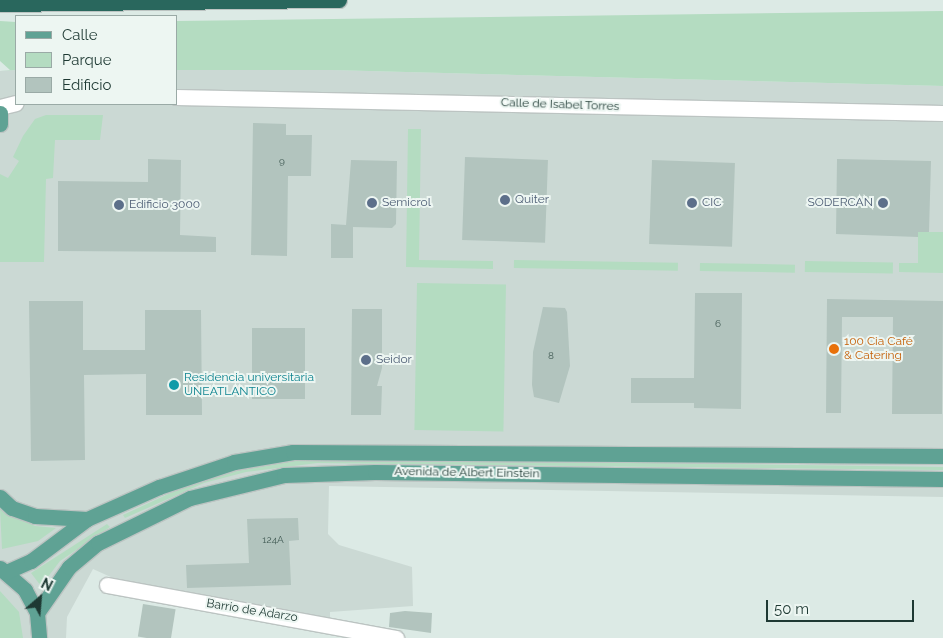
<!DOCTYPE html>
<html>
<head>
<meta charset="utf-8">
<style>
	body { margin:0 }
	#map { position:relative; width:943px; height:638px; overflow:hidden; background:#dceae5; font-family:Raleway,sans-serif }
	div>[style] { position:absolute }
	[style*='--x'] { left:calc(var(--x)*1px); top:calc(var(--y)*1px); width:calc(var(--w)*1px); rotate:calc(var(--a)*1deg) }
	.built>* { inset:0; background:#cbd9d4 }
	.green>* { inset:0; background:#b4dcc1; transform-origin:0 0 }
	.building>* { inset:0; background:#b2c4be; transform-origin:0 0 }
	.roads { filter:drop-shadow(1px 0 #bcc4c2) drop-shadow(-1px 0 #bcc4c2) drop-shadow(0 1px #bcc4c2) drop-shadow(0 -1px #bcc4c2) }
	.minor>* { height:15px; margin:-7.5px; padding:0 7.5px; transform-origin:7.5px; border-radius:7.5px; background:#fff }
	.major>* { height:15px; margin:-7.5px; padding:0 7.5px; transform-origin:7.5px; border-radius:7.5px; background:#5fa294 }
	.highway>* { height:15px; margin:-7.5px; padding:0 7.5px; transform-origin:7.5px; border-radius:7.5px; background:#29675d }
	.dots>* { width:14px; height:14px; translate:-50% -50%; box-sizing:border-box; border:2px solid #edf6f2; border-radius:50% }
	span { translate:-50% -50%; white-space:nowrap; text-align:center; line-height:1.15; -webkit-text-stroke:4px #edf6f2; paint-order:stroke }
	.number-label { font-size:10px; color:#435c56 }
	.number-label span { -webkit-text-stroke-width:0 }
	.street-label { font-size:12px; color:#1e3933 }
	.service-label { font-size:12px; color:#4e5e75 }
	.left { translate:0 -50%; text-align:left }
	.right { translate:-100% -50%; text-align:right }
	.food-label { font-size:12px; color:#c56008 }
	.culture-label { font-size:12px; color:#0d838f }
	.legend { position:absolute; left:15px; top:15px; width:162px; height:90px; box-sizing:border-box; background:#edf6f2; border:1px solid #9aaaa6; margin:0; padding:6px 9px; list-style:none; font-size:15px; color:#1e3933 }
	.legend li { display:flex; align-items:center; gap:10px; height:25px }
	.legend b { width:25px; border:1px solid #9aaaa6 }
	.north { position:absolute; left:15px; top:573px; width:50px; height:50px; -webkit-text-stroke:4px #edf6f2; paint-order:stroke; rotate:27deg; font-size:14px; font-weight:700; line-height:20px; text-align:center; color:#1e3933 }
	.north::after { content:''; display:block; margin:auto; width:18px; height:22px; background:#1e3933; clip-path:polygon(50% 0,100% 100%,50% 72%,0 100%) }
	.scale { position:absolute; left:766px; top:600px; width:148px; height:22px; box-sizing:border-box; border:2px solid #1e3933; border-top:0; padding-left:6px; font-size:15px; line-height:18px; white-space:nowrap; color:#1e3933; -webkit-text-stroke:4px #edf6f2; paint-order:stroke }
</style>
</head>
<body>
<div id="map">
	<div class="built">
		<i style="clip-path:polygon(16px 70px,16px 104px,176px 104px,176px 70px,331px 70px,943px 86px,943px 497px,329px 486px,328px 534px,339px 545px,412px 567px,413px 606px,330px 612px,330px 618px,124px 583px,93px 569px,67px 617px,66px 638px,0 638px,0 71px)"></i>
	</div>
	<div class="green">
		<i style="clip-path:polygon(943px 11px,943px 86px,331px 70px,176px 70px,176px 21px)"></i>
		<i style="clip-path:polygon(0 21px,16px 22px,16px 70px,0 71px,10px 70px,0 61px)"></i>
		<i style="clip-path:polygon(46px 115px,103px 115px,100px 140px,55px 140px,53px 178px,46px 179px,44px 262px,0 262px,0 174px,8px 178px,19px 161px,13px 157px,23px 136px,35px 119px)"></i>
		<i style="clip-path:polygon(408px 129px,421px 129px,419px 260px,493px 261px,493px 269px,406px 267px)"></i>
		<i style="clip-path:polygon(918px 232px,943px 232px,943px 273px,899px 272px,899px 263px,918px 263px)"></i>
		<i style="left:514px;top:260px;width:164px;height:8px;rotate:1deg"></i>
		<i style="left:805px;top:261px;width:88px;height:11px;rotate:1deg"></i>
		<i style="left:700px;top:263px;width:95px;height:8px;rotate:1deg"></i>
		<i style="left:417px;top:283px;width:89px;height:147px;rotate:1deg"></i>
		<i style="clip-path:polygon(375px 459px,943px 467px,943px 470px,317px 463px,246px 472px,204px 483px,125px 518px,123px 515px,194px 482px,232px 471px,292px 461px)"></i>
		<i style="clip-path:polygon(0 509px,35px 526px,56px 528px,38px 541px,2px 549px)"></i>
		<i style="clip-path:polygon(107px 524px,110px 527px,60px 561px,41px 586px,31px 573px)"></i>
		<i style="clip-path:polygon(0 591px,19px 612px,23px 638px,0 638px)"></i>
	</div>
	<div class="building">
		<i style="clip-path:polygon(253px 123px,286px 124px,286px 135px,312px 135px,311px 176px,288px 176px,287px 256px,251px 255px)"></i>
		<i style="left:465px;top:157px;width:83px;height:83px;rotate:2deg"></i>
		<i style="clip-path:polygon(148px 159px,181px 160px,180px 235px,216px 237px,216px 252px,58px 251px,58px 181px,148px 182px)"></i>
		<i style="clip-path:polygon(837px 159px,931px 161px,929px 232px,918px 232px,918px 237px,836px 234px)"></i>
		<i style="clip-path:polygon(351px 160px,397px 161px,396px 224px,392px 228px,353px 227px,353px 258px,331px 258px,331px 224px,346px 225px)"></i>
		<i style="left:652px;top:160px;width:83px;height:84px;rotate:2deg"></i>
		<i style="clip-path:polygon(695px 293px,742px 293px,741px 409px,694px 408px,694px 403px,631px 403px,631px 378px,694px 378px)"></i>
		<i style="clip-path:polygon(827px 299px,943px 301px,942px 414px,892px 414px,893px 317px,842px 317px,841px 413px,826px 413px)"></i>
		<i style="clip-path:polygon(29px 301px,83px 301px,83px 350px,145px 350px,145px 310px,201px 310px,202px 415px,146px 415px,146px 374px,84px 375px,85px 460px,31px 461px)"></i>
		<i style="clip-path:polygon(543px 307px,565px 308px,567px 312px,570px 366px,559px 403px,534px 397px,532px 385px,533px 352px)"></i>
		<i style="clip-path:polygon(352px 309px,382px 309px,382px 368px,377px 386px,382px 386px,381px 415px,351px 415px)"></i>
		<i style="left:252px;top:328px;width:53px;height:71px"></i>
		<i style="clip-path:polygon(298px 518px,299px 540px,289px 541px,291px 585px,187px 588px,186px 565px,249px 563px,247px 519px)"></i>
		<i style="left:143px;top:604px;width:33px;height:33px;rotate:9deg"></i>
		<i style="clip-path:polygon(405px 611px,432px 613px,431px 633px,389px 627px,390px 613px)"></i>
	</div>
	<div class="roads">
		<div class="minor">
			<i style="--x:176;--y:97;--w:767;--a:1.2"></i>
			<i style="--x:0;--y:107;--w:16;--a:-14"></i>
			<i style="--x:107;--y:585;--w:294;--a:10.4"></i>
		</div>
		<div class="major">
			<i style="--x:0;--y:113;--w:11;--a:90"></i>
			<i style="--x:0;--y:497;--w:16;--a:43"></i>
			<i style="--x:12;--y:508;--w:24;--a:19"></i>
			<i style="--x:35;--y:516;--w:52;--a:3.3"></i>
			<i style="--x:0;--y:568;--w:33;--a:41"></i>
			<i style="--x:25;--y:590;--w:26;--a:62"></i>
			<i style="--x:37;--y:613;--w:25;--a:85"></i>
			<i style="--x:6;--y:572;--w:27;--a:-24"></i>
			<i style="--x:31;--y:561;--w:70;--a:-36.9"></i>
			<i style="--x:87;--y:519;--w:79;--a:-24"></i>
			<i style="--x:159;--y:487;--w:79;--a:-18.4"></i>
			<i style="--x:234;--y:462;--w:60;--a:-9.6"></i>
			<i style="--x:293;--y:452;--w:650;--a:0.35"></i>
			<i style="--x:37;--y:613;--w:56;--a:-55.2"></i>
			<i style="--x:69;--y:567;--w:38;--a:-40"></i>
			<i style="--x:98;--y:543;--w:102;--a:-26.1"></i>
			<i style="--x:190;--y:498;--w:97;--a:-13.7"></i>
			<i style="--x:284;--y:475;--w:91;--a:-1.9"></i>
			<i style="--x:375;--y:472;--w:568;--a:0.71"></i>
		</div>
		<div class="highway">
			<i style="--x:0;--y:4;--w:339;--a:-0.7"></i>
		</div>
	</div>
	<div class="dots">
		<i style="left:505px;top:200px;background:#5c6f8a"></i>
		<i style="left:372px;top:203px;background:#5c6f8a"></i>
		<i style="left:692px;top:203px;background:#5c6f8a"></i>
		<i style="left:883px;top:203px;background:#5c6f8a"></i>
		<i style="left:119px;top:205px;background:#5c6f8a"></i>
		<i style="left:834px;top:349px;background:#e8710a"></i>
		<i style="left:366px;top:360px;background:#5c6f8a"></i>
		<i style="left:174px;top:385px;background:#0f9aa8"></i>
	</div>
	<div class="number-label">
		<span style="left:282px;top:161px">9</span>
		<span style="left:718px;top:324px">6</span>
		<span style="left:551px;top:356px">8</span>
		<span style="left:273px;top:540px">124A</span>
	</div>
	<div class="street-label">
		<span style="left:560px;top:105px;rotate:2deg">Calle de Isabel Torres</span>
		<span style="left:467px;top:473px;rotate:1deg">Avenida de Albert Einstein</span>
		<span style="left:252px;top:611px;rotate:9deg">Barrio de Adarzo</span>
	</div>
	<div class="service-label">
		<span class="left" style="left:515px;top:200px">Quiter</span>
		<span class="left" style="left:382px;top:203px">Semicrol</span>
		<span class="left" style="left:702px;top:203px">CIC</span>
		<span class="right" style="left:873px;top:203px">SODERCAN</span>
		<span class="left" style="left:129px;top:205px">Edificio 3000</span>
		<span class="left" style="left:376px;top:360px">Seidor</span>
	</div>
	<div class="food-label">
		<span class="left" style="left:844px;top:349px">100 Cia Café<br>&amp; Catering</span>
	</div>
	<div class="culture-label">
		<span class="left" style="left:184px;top:385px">Residencia universitaria<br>UNEATLANTICO</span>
	</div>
	<ul class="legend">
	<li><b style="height:6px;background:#5fa294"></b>Calle</li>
	<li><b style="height:14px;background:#b4dcc1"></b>Parque</li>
	<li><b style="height:14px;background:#b2c4be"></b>Edificio</li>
	</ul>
	<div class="north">N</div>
	<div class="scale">50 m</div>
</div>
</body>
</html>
